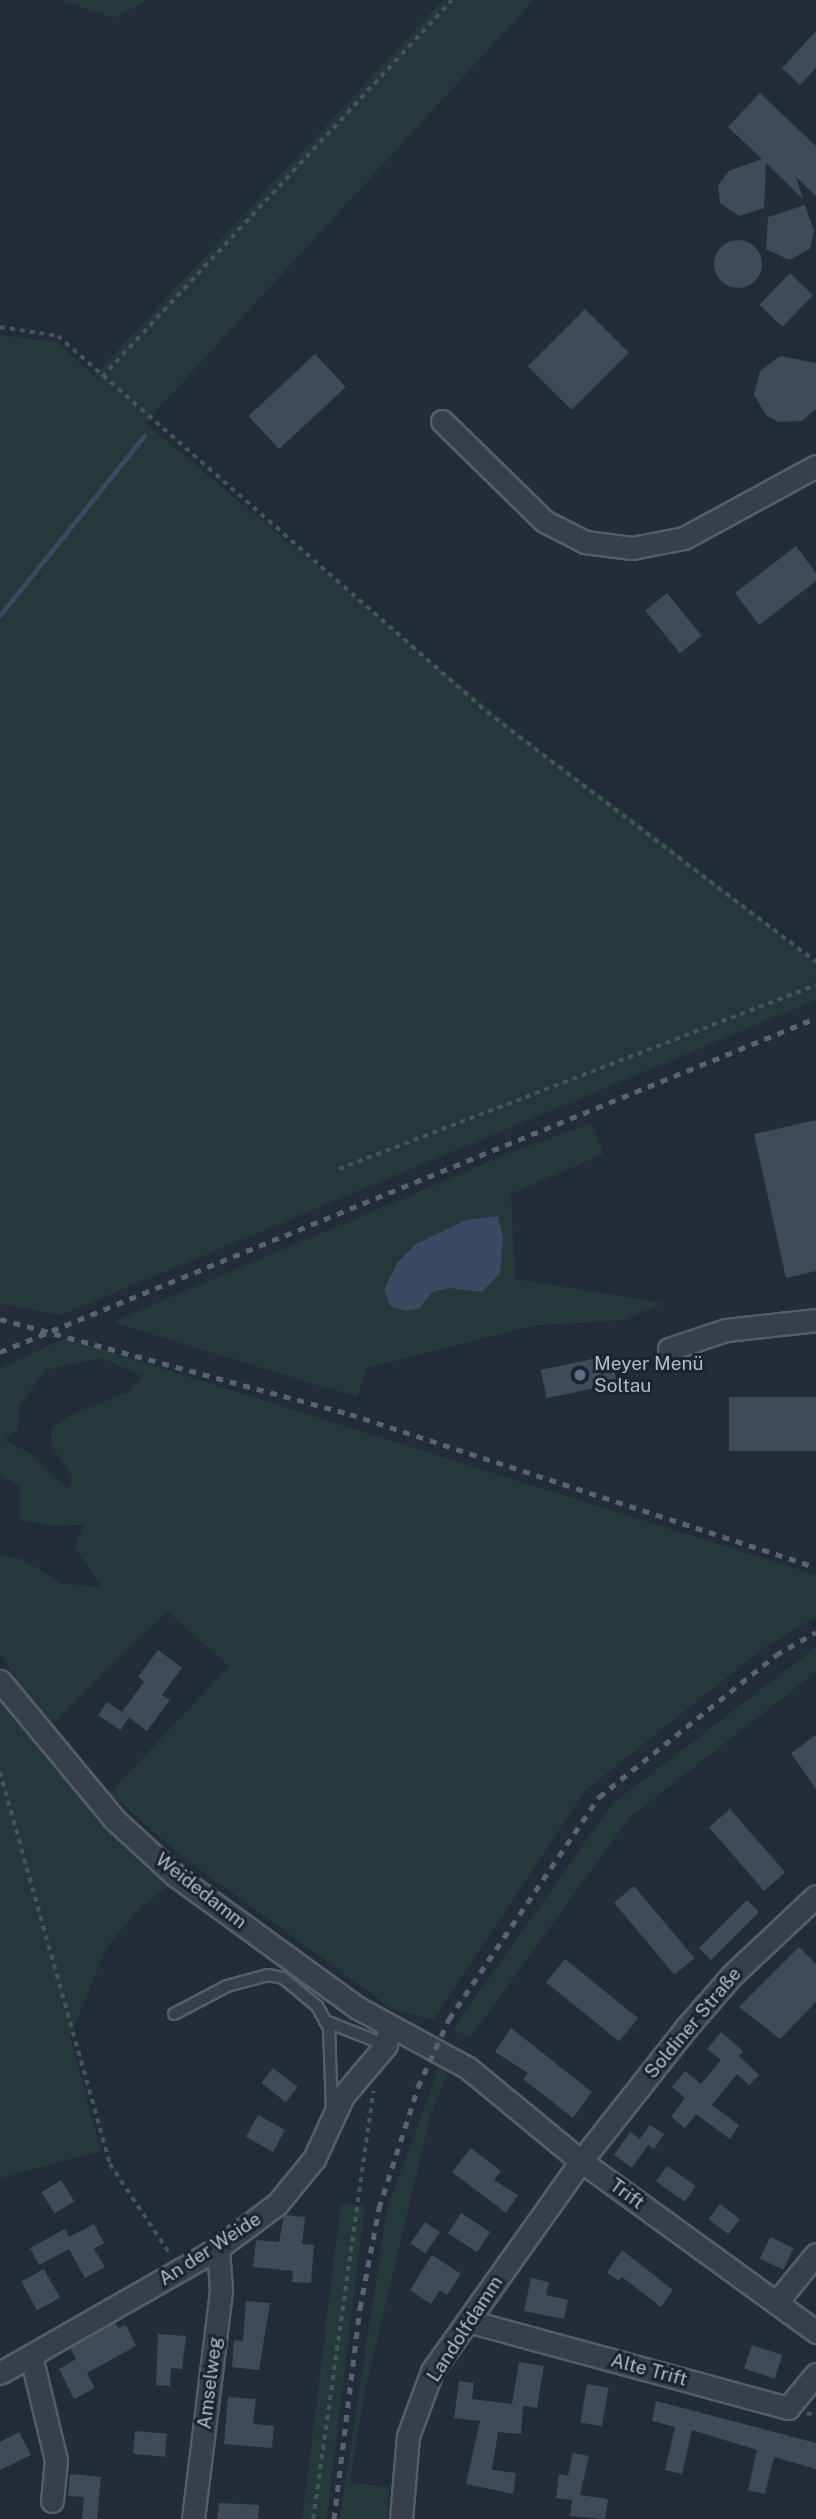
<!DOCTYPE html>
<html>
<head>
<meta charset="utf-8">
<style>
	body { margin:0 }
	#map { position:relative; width:816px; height:2519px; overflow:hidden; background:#232d3a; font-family:"Public Sans",sans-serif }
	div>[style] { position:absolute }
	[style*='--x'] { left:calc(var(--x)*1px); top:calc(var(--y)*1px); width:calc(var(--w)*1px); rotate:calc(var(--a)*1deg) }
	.green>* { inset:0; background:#25393b; transform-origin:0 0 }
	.water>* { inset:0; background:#394a63 }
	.stream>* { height:5px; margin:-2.5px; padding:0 2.5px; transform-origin:2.5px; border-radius:2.5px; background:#394a63 }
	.building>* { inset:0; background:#3f4b59; transform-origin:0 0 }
	.round { border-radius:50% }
	.path>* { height:3.5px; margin-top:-1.75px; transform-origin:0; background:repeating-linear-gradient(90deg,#435658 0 5px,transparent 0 10px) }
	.roads { filter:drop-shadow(2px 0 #555d68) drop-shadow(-2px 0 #555d68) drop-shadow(0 2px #555d68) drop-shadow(0 -2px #555d68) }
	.service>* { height:10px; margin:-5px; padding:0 5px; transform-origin:5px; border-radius:5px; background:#373f4a }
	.minor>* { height:21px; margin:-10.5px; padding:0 10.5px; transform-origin:10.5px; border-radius:10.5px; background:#373f4a }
	.rail>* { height:5px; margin-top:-2.5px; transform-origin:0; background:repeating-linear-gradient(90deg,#596371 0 7px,transparent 0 14px) }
	.dots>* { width:19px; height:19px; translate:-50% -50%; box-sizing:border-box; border:4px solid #1c242f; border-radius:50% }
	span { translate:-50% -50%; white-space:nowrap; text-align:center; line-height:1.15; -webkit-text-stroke:6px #1c242f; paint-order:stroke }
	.poi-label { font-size:19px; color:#b2bac6 }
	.left { translate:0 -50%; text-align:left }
	.street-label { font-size:19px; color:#b2bac6 }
</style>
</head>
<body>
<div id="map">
	<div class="green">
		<i style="clip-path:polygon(60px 0,148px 0,114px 18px)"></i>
		<i style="clip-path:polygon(443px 0,534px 0,145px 423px,541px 752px,638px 822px,816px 963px,816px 1000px,61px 1315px,0 1304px,0 335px,57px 342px,94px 376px)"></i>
		<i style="clip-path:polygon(592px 1123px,603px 1154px,511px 1194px,515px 1279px,663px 1303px,623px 1320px,532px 1326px,367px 1368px,357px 1397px,112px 1322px,512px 1152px)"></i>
		<i style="clip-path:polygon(evenodd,66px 1338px,816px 1575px,816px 1617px,764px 1648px,585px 1791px,433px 2020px,394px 2010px,188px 1861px,109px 1794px,229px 1666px,167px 1611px,48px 1728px,0 1653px,0 1555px,22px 1559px,63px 1584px,102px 1587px,75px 1548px,84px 1525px,54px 1526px,20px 1520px,20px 1485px,0 1476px,0 1368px,66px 1338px,102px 1358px,142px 1376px,129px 1392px,75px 1413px,51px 1428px,51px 1445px,73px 1478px,68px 1490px,31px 1454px,4px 1440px,18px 1429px,19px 1407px,45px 1370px,102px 1358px)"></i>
		<i style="clip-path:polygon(816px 1647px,816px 1672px,629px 1818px,470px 2038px,453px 2029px,612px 1804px)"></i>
		<i style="clip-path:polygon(0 1701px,106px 1830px,169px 1886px,141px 1907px,106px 1948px,70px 2037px,101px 2151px,0 2178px)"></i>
		<i style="clip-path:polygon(442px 2060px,450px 2067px,431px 2113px,363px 2399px,350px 2483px,389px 2487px,387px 2519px,340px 2519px,387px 2209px)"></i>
		<i style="left:341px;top:2203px;width:24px;height:318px;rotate:7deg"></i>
	</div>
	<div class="water">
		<i style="clip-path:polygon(498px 1216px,503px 1238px,500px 1273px,482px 1292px,449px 1288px,432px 1292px,420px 1308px,406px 1311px,390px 1306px,384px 1290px,397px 1263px,416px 1244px,466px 1220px)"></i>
	</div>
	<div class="stream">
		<i style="--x:0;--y:615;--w:230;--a:-51.2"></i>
	</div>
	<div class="building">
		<i style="clip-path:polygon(816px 31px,816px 68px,800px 85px,782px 68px)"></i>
		<i style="clip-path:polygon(760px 93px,816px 146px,816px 196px,796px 177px,803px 199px,766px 163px,764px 208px,739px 216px,720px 203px,718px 185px,729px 171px,762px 159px,728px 127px)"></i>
		<i style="clip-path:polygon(805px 205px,814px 231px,810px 249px,789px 260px,766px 249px,768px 217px)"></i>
		<i class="round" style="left:714px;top:240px;width:48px;height:48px"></i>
		<i style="left:790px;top:273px;width:32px;height:44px;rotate:44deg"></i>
		<i style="left:585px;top:309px;width:62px;height:81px;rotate:45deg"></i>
		<i style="left:315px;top:354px;width:45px;height:91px;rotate:47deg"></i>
		<i style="clip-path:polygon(780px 356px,816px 363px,816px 409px,802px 421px,778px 422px,767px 416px,754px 395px,760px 371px)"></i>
		<i style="clip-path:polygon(796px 546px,816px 573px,816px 581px,759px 625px,735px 593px)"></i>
		<i style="left:667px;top:593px;width:55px;height:28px;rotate:51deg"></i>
		<i style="clip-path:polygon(816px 1120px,816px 1271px,786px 1278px,754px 1134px)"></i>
		<i style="left:611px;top:1355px;width:29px;height:72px;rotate:78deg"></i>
		<i style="left:816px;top:1397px;width:54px;height:87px;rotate:90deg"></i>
		<i style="clip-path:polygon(158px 1650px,182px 1668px,162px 1695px,170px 1700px,147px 1731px,122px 1712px,144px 1682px,138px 1677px)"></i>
		<i style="left:107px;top:1702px;width:27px;height:16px;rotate:34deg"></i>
		<i style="clip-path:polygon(816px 1735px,816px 1789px,791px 1753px)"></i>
		<i style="left:730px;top:1809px;width:84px;height:28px;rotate:49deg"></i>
		<i style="left:634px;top:1886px;width:94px;height:26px;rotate:50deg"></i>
		<i style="left:747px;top:1900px;width:17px;height:68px;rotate:45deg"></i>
		<i style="clip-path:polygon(799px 1947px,816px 1964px,816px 2002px,780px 2039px,739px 2007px)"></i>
		<i style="left:565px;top:1959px;width:94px;height:30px;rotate:39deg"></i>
		<i style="clip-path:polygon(511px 2028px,592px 2092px,573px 2118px,523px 2079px,528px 2073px,495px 2052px)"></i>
		<i style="clip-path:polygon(721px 2032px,743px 2051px,739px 2056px,759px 2075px,749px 2085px,737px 2074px,712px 2105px,739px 2125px,730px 2139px,696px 2114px,685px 2128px,671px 2117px,685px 2098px,672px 2087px,685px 2071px,701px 2084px,721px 2060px,707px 2049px)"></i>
		<i style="left:273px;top:2068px;width:31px;height:19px;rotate:38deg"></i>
		<i style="left:258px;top:2115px;width:31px;height:25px;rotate:29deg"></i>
		<i style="clip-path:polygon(650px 2125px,664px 2134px,654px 2149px,648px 2145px,632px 2168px,614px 2155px,630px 2132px,640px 2139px)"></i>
		<i style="clip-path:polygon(471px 2148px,501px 2171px,494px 2180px,518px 2195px,506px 2213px,452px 2172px)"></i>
		<i style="left:667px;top:2166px;width:35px;height:19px;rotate:35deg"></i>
		<i style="left:61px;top:2180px;width:25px;height:23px;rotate:58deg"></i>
		<i style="left:720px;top:2204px;width:25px;height:19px;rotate:37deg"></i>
		<i style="left:461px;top:2213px;width:35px;height:24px;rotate:33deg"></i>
		<i style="clip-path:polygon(284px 2215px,305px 2217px,302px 2244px,314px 2245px,311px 2283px,292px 2282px,293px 2271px,253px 2267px,256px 2240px,279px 2242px)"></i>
		<i style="left:425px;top:2222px;width:18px;height:26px;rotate:34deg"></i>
		<i style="clip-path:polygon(94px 2224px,104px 2243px,94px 2249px,105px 2267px,85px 2278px,69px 2249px,39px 2265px,30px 2248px,65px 2229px,69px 2237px)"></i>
		<i style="left:770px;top:2237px;width:26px;height:24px;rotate:25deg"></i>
		<i style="clip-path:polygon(622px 2250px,673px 2290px,661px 2307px,622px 2277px,619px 2281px,607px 2273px)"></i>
		<i style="clip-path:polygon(432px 2255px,461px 2274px,447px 2295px,440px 2290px,431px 2304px,410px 2290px)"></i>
		<i style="left:44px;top:2269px;width:33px;height:26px;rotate:61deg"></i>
		<i style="clip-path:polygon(531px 2278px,549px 2282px,546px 2295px,568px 2300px,564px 2319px,524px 2311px)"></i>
		<i style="clip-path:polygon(246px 2301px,270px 2303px,259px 2370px,232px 2367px,234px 2340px,243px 2341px)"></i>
		<i style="clip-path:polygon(115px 2322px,118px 2328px,126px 2325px,136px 2346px,87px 2373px,95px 2388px,74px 2399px,59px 2369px,76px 2359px,70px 2348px)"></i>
		<i style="clip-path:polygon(158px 2334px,186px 2336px,182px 2369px,171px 2368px,170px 2386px,156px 2385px)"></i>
		<i style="left:752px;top:2345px;width:32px;height:25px;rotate:18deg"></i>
		<i style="clip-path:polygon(519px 2362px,544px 2366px,537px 2408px,523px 2406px,521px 2434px,498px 2432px,492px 2470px,516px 2473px,513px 2494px,466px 2484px,480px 2421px,454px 2418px,459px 2381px,474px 2383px,472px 2399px,512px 2404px)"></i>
		<i style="left:587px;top:2384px;width:22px;height:39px;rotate:10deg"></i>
		<i style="clip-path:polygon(228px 2397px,256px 2399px,253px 2424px,274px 2426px,272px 2448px,224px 2444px)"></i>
		<i style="clip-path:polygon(656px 2401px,816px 2443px,816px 2469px,774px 2457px,765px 2494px,748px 2490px,757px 2450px,692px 2430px,682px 2474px,665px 2470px,675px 2427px,652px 2421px)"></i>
		<i style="left:135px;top:2431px;width:32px;height:23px;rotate:5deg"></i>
		<i style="clip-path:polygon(19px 2432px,31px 2455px,0 2470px,0 2442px)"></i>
		<i style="clip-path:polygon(573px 2453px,589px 2456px,580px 2495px,608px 2499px,605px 2519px,570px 2516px,572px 2500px,556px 2498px,559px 2474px,568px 2476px)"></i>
		<i style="clip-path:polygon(70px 2474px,101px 2477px,97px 2519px,82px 2519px,84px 2497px,68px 2496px)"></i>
		<i style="clip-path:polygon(219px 2503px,259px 2505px,258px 2519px,217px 2519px)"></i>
	</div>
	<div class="path">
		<i style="--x:0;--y:327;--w:59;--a:8.8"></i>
		<i style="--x:58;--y:336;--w:570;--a:41.23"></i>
		<i style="--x:487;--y:712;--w:413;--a:37.2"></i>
		<i style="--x:102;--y:377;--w:514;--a:-47.13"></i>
		<i style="--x:339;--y:1169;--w:511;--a:-21.09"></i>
		<i style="--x:0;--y:1772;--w:407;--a:74.3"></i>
		<i style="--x:110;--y:2164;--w:108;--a:56.3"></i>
		<i style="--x:807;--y:2413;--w:9;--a:18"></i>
		<i style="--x:313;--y:2519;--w:432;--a:-82"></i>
	</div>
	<div class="roads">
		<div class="service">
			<i style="--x:174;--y:2014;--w:60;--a:-27.8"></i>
			<i style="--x:227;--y:1986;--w:42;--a:-15"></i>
			<i style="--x:268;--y:1975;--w:15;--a:11"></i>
			<i style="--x:283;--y:1978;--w:44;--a:39.5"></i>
			<i style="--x:317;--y:2006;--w:25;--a:61"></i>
			<i style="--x:329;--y:2028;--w:81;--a:87.9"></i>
			<i style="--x:325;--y:2021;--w:66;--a:21.5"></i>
		</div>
		<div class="minor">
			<i style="--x:442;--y:421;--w:143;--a:44.4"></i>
			<i style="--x:544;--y:521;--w:46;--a:27.1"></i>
			<i style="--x:585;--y:542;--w:47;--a:7.3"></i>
			<i style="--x:632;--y:548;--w:53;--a:-10.9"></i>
			<i style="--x:684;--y:538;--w:150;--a:-28.6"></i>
			<i style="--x:669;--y:1349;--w:60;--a:-18.4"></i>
			<i style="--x:726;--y:1330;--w:91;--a:-6.3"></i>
			<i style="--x:0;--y:1681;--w:179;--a:50.4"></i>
			<i style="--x:114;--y:1819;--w:84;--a:42.6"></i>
			<i style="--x:176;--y:1876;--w:225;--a:36"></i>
			<i style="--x:358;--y:2008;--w:125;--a:28.6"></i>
			<i style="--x:468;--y:2068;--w:146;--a:39.5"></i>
			<i style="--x:581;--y:2161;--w:291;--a:36"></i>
			<i style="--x:776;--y:2303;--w:63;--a:-50.8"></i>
			<i style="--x:468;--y:2321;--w:332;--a:15.2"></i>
			<i style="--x:788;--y:2408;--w:44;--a:-50.5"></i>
			<i style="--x:31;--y:2356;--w:107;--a:76.5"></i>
			<i style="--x:56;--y:2460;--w:41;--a:95.6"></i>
			<i style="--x:0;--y:2373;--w:251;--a:-29.8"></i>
			<i style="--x:218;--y:2248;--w:74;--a:-36.7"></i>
			<i style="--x:277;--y:2204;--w:58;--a:-50.6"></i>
			<i style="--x:314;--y:2159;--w:69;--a:-65.3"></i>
			<i style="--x:343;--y:2096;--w:67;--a:-49.9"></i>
			<i style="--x:386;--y:2045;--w:17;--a:-80"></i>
			<i style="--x:193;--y:2519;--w:231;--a:-83"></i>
			<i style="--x:221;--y:2290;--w:42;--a:-94.1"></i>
			<i style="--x:401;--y:2519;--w:83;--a:-85.2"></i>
			<i style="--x:408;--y:2436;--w:69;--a:-69.7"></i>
			<i style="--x:432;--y:2371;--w:257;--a:-54.6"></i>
			<i style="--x:581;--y:2161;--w:169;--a:-51.7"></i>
			<i style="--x:686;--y:2028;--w:70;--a:-49"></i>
			<i style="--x:732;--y:1975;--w:115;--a:-43.2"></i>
		</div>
	</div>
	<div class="rail">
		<i style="--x:0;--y:1319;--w:363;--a:15.2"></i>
		<i style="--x:350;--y:1414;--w:490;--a:18.2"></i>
		<i style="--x:0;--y:1352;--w:882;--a:-22.26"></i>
		<i style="--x:334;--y:2519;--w:213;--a:-83"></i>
		<i style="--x:360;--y:2308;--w:102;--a:-79.2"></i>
		<i style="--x:379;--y:2208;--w:127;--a:-72.1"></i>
		<i style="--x:418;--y:2087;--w:75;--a:-65.5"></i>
		<i style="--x:449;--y:2019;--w:268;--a:-56"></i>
		<i style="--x:599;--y:1797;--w:227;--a:-38.7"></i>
		<i style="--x:776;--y:1655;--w:46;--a:-29.9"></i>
	</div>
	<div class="dots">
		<i style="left:580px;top:1375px;background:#5c6f8a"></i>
	</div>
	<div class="poi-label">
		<span class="left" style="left:594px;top:1375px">Meyer Menü<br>Soltau</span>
	</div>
	<div class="street-label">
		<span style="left:201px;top:1891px;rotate:38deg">Weidedamm</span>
		<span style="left:693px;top:2023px;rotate:-50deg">Soldiner Straße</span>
		<span style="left:627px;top:2194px;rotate:36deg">Trift</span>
		<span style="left:210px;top:2249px;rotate:-33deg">An der Weide</span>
		<span style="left:465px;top:2329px;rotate:-57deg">Landolfdamm</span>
		<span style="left:649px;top:2370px;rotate:15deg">Alte Trift</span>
		<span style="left:210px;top:2383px;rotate:-83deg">Amselweg</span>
	</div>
</div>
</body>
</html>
